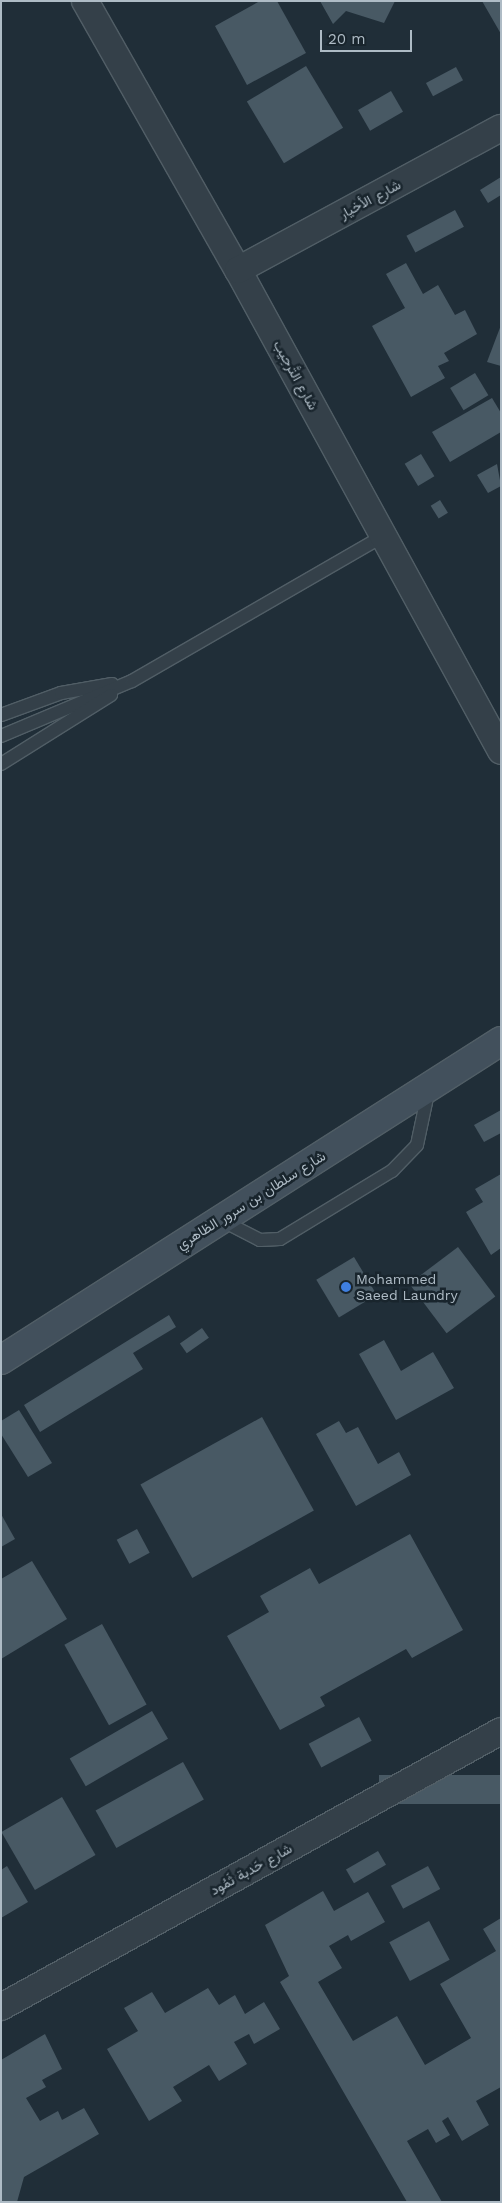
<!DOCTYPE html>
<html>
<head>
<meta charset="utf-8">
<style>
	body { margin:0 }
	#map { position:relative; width:502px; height:2203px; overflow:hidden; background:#202e38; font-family:"Work Sans",Vazirmatn,sans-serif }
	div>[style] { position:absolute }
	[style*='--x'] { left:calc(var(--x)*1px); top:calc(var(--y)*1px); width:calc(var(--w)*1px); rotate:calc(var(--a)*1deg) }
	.building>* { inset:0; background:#485964; transform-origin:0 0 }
	.roads { filter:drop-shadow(1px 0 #515e66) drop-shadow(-1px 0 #515e66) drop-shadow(0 1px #515e66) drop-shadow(0 -1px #515e66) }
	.lane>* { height:12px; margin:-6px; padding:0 6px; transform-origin:6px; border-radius:6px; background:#344049 }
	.street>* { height:26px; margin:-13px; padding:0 13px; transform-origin:13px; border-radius:13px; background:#344049 }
	.secondary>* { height:28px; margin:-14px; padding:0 14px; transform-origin:14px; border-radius:14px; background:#42505c }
	.dots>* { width:14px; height:14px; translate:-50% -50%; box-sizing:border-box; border:2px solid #19252d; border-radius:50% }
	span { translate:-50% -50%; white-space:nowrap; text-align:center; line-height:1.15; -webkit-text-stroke:5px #19252d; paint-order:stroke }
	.street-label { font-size:14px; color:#aebbc5 }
	.poi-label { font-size:14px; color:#aebbc5 }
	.left { translate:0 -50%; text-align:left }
	.frame { position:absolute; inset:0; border:2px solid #aebbc5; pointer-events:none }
	.scale { position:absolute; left:320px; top:30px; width:92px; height:22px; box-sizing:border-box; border:2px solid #aebbc5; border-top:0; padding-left:6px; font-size:15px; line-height:18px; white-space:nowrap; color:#aebbc5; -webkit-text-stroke:4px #19252d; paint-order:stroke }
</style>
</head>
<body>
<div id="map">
	<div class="building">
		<i style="clip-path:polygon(260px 1px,277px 1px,306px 53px,247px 85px,215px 26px)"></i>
		<i style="clip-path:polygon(320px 1px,395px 1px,384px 23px,346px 11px,333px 24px)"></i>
		<i style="clip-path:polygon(482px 1px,501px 1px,501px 34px)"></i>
		<i style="left:306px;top:66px;width:72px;height:69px;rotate:59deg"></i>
		<i style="left:456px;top:67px;width:15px;height:34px;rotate:62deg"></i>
		<i style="left:391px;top:91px;width:24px;height:38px;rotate:60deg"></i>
		<i style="clip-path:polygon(501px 177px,501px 195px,488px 203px,480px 190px)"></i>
		<i style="left:455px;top:210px;width:19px;height:55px;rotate:62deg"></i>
		<i style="clip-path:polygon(406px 263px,423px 294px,438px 285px,455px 315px,465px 310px,477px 334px,444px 353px,449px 361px,438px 366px,445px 378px,411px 397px,372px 326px,405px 308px,386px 274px)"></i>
		<i style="clip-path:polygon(501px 325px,501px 366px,487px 362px)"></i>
		<i style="left:475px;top:373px;width:26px;height:29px;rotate:59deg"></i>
		<i style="clip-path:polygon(492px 398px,501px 413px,501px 432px,450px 462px,432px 432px)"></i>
		<i style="left:421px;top:454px;width:26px;height:19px;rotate:59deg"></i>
		<i style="clip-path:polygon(497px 464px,501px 486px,488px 493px,477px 475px)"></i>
		<i style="left:440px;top:500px;width:15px;height:11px;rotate:58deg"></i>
		<i style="clip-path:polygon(501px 1110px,501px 1133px,484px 1142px,474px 1125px)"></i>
		<i style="clip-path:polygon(501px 1174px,501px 1248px,491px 1255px,466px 1212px,483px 1202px,475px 1189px)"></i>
		<i style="left:458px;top:1247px;width:62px;height:61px;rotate:53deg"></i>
		<i style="left:354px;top:1257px;width:44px;height:44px;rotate:59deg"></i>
		<i style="clip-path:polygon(169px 1315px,176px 1327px,133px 1353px,143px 1369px,40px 1432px,24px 1405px)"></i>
		<i style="left:202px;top:1328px;width:12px;height:27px;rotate:55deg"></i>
		<i style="clip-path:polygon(384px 1340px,401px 1371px,433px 1352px,454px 1388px,396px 1420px,359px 1354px)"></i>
		<i style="clip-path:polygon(19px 1410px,52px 1463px,28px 1477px,1px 1434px,1px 1421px)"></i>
		<i style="left:262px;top:1417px;width:107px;height:139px;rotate:61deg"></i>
		<i style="clip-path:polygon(339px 1421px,346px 1433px,358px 1427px,378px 1464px,399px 1452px,411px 1475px,356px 1506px,316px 1434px)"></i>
		<i style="clip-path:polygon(1px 1514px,15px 1539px,1px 1547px)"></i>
		<i style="left:137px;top:1529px;width:27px;height:23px;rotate:62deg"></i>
		<i style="clip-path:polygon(410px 1534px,463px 1630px,412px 1658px,406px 1649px,320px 1697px,325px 1706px,280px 1730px,227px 1636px,269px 1612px,260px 1596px,310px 1568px,319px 1584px)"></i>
		<i style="clip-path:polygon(32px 1561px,67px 1619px,1px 1659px,1px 1579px)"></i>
		<i style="left:102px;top:1624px;width:92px;height:43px;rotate:61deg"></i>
		<i style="left:152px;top:1711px;width:32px;height:95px;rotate:60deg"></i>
		<i style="left:359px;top:1717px;width:27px;height:57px;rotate:62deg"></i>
		<i style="left:183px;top:1762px;width:43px;height:100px;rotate:61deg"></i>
		<i style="left:501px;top:1775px;width:29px;height:122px;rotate:90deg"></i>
		<i style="left:62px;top:1797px;width:67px;height:70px;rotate:60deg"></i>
		<i style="left:378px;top:1851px;width:16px;height:37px;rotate:60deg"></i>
		<i style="clip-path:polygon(7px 1866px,28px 1902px,1px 1918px,1px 1870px)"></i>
		<i style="left:428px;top:1866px;width:26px;height:42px;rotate:62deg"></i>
		<i style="clip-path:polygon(323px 1891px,334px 1911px,368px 1892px,385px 1922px,351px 1941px,348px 1935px,329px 1946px,342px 1968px,318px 1982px,353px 2041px,397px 2016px,425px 2065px,471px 2038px,440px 1984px,496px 1951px,483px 1929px,501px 1918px,501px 2087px,476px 2101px,489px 2125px,462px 2141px,448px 2117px,442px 2121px,450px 2135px,436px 2143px,428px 2129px,407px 2141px,442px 2202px,407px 2202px,280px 1982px,289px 1976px,265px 1925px)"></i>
		<i style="left:429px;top:1921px;width:44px;height:45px;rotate:62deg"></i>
		<i style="clip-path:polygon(208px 1988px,219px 2005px,235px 1995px,245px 2014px,264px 2002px,280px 2029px,254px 2044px,249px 2034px,234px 2042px,247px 2064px,219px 2081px,209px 2065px,173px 2087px,182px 2101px,149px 2121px,107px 2049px,138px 2031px,124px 2008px,152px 1992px,165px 2013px)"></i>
		<i style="clip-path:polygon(45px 2034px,62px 2069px,42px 2080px,46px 2087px,26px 2098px,40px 2121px,58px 2111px,62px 2120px,84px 2108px,99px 2134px,24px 2177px,17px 2202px,1px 2202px,1px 2060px)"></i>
	</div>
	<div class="roads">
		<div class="lane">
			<i style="--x:1;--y:715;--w:64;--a:-20.1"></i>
			<i style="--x:61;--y:693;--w:52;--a:-10"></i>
			<i style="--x:1;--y:736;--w:142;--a:-22.8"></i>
			<i style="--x:132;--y:681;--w:290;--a:-30"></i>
			<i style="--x:1;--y:764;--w:130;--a:-32.1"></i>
			<i style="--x:221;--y:1220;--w:44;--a:27.1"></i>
			<i style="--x:260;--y:1240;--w:20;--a:-3"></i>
			<i style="--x:280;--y:1239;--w:131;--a:-31.3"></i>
			<i style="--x:392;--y:1171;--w:36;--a:-46"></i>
			<i style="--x:417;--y:1145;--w:58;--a:-78.1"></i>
		</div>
		<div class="street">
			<i style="--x:85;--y:1;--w:309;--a:60.4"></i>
			<i style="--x:238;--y:270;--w:548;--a:61.33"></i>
			<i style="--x:238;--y:270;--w:299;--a:-28.4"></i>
			<i style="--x:1;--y:2007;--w:571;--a:-28.9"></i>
		</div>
		<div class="secondary">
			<i style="--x:1;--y:1360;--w:593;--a:-32.54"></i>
		</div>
	</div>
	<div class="dots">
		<i style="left:346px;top:1287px;background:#3f7fe0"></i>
	</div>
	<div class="street-label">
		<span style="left:370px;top:199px;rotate:-28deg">شارع الأخيار</span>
		<span style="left:296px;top:375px;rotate:61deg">شارع التَّرحِيب</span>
		<span style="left:251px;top:1200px;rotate:-32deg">شارع سلطان بن سرور الظاهري</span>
		<span style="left:251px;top:1869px;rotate:-29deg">شارع حَدبة ثَمُود</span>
	</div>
	<div class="poi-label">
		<span class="left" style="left:356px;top:1287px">Mohammed<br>Saeed Laundry</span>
	</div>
	<div class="frame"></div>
	<div class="scale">20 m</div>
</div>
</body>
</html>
